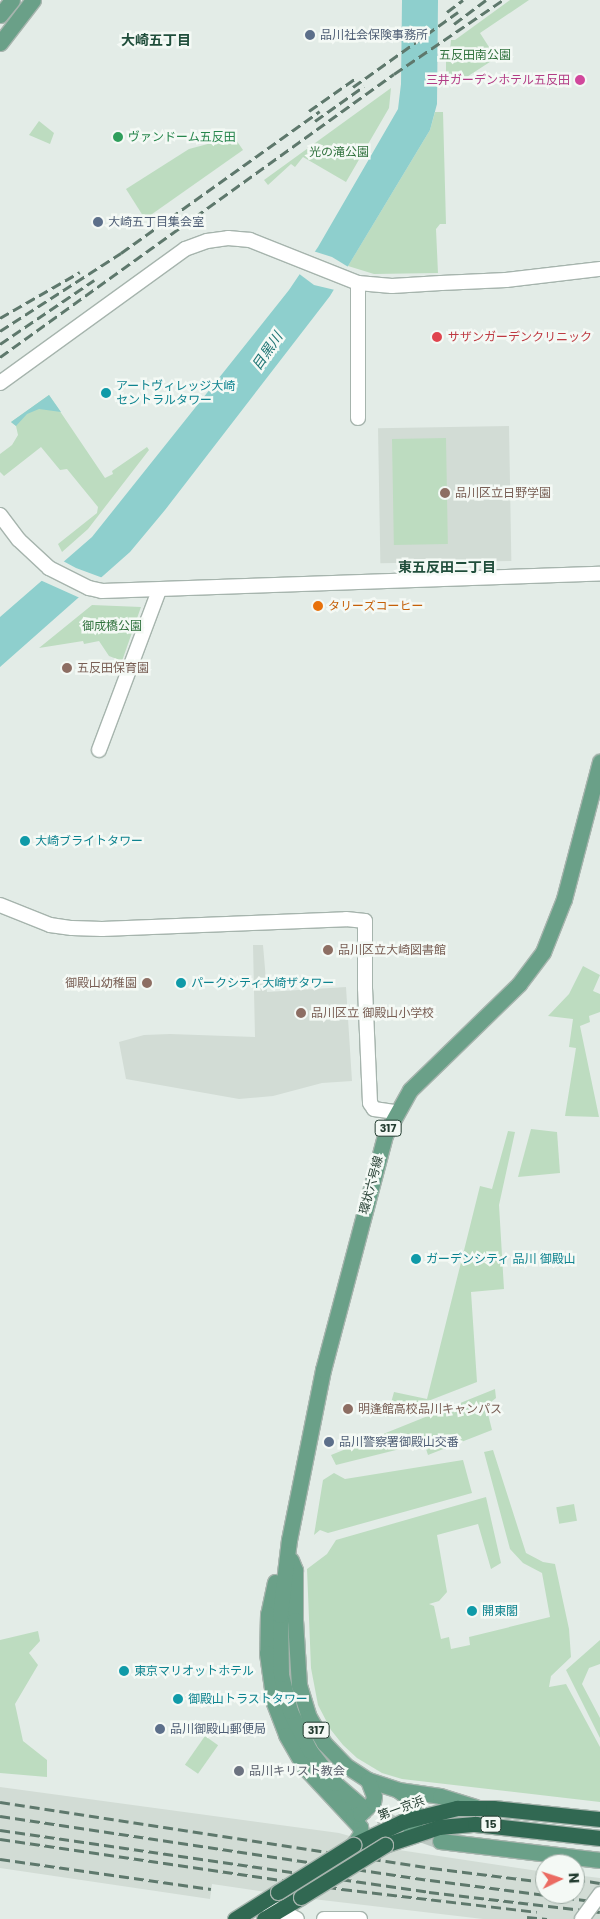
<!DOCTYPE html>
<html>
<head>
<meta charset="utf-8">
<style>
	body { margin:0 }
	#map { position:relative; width:600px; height:1919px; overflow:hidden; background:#e3ece7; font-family:Poppins,"Noto Sans JP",sans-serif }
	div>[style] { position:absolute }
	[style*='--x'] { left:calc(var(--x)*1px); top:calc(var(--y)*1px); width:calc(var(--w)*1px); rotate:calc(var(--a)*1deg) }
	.built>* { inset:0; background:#d2dcd5; transform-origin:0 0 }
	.green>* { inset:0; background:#bddcc0; transform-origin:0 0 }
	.water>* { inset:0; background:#8ecfcd }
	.pier>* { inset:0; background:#e3ece7 }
	.major-tunnel>* { height:15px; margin-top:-7.5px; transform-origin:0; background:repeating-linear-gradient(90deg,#bdc9c3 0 15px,transparent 0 23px) }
	.roads { filter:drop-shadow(1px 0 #a6b4ad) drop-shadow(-1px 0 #a6b4ad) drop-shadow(0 1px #a6b4ad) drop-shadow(0 -1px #a6b4ad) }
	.minor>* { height:14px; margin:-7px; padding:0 7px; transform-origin:7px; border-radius:7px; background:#fff }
	.major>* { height:15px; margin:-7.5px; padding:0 7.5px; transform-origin:7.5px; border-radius:7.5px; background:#6aa088 }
	.highway>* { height:15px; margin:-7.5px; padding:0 7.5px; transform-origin:7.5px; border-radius:7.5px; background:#316852 }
	.rail>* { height:3px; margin-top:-1.5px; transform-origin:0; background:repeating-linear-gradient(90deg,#5e786c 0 10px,transparent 0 15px) }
	.bridges { filter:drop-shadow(1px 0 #a6b4ad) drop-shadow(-1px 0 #a6b4ad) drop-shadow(0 1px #a6b4ad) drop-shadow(0 -1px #a6b4ad) }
	.minor-bridge>* { height:14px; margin:-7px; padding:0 7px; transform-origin:7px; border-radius:7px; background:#fff }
	.highway-bridge>* { height:15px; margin:-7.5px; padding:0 7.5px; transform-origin:7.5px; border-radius:7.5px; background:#316852 }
	.dots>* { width:14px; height:14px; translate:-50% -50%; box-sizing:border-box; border:2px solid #f4f9f5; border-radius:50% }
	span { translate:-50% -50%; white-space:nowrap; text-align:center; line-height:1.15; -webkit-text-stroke:5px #f4f9f5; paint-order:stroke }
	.shield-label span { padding:1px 4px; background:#f4f9f5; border:1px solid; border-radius:4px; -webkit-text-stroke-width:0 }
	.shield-label { font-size:11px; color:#243d31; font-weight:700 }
	.service-label { font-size:12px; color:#4e5e75 }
	.left { translate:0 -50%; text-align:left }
	.park-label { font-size:12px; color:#30723d }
	.hotel-label { font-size:12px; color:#b23c85 }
	.right { translate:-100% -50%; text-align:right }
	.leisure-label { font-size:12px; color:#27864d }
	.health-label { font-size:12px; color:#be3a42 }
	.culture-label { font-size:12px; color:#0d838f }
	.education-label { font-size:12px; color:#785e54 }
	.food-label { font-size:12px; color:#c56008 }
	.street-label { font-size:12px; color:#243d31 }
	.worship-label { font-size:12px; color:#5b616d }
	.neighbourhood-label { font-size:14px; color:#204e3b; font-weight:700 }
	.water-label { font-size:14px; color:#207675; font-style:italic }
	.north { position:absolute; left:535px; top:1854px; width:50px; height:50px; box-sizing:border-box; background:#f4f9f5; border:1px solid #a1aea7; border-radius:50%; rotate:86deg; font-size:14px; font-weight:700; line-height:20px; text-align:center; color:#243d31 }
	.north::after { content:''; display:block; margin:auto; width:18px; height:22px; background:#eb6b62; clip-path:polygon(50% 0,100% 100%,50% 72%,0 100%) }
</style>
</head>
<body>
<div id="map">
	<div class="built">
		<i style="left:509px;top:426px;width:135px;height:131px;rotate:89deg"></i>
		<i style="clip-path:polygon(253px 945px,263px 945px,267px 992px,346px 987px,352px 1081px,322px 1083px,273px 1096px,239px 1099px,126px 1079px,119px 1042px,144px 1035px,170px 1034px,255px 1037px)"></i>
		<i style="clip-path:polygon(0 1787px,339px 1833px,399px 1850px,545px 1872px,545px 1894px,575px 1894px,575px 1875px,600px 1878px,600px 1919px,483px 1919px,313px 1899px,212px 1884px,210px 1899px,0 1868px)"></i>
	</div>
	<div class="green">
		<i style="clip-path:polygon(510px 0,529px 0,480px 33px,496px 58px,459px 82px,446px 81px,446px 50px,450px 49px,451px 40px,455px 40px)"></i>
		<i style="clip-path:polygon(391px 88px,389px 108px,346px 182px,303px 157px,295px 167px,291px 164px,268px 185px,264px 180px)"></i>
		<i style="clip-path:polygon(435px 112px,443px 112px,446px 224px,440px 224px,436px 229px,438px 273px,374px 274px,348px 266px,430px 130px)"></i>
		<i style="clip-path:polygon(39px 121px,54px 133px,50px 144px,29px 135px)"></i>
		<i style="clip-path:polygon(234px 137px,243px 150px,145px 219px,126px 189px,189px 149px)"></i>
		<i style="clip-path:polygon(49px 395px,105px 478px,113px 474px,112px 471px,147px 447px,149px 450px,88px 529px,62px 552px,58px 544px,97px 513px,98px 507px,67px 469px,60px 470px,41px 447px,4px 476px,0 472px,0 454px,12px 445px,18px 435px,16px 426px,11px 422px)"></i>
		<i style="left:446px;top:438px;width:106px;height:54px;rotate:89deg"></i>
		<i style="clip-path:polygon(92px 605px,141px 607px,122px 661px,109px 656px,99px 641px,84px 644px,83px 641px,39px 648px)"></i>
		<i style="clip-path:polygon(583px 966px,600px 975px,593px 991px,600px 994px,600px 1012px,589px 1016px,590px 1022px,580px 1026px,599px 1117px,565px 1116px,576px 1048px,569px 1047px,573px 1019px,548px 1016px,569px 994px)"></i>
		<i style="clip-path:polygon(531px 1129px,557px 1132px,560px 1173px,518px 1177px)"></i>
		<i style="clip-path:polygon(508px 1131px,515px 1132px,499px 1205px,504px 1289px,471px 1292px,477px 1382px,387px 1417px,394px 1392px,427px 1399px,480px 1186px,492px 1189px)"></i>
		<i style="clip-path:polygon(495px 1389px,496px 1398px,486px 1406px,492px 1430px,428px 1455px,424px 1443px,336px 1465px,331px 1455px)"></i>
		<i style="clip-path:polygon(493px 1450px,526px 1553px,543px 1562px,555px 1564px,569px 1629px,571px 1657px,551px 1676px,549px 1687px,566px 1684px,600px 1747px,600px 1802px,402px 1779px,382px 1773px,357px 1758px,343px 1745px,331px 1730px,318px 1705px,311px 1668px,307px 1569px,327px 1554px,336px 1540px,486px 1497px,501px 1563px,491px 1569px,478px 1524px,437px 1535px,447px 1592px,439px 1601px,429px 1604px,434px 1606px,441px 1639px,449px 1637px,451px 1649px,470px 1645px,469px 1637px,550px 1617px,542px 1573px,523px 1563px,510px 1549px,484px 1452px)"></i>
		<i style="clip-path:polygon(463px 1460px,472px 1493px,328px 1533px,320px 1530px,314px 1535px,323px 1480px,334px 1473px,345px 1479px)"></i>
		<i style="left:574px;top:1504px;width:17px;height:18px;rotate:80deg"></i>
		<i style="clip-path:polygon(38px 1631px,40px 1641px,29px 1653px,38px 1665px,15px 1704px,23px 1741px,47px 1760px,47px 1777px,0 1773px,0 1640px)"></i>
		<i style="clip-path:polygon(600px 1640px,600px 1664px,589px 1668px,582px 1684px,600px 1718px,600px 1738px,566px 1670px)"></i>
		<i style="left:205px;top:1736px;width:16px;height:35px;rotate:35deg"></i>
	</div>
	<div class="water">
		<i style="clip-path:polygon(402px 0,438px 0,437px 104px,430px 130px,330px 296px,165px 510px,130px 552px,0 667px,0 617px,92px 537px,289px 290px,318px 247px,398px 109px,401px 84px)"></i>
		<i style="clip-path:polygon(49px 395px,61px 412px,39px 409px,27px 414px,16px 426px,11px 422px)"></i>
	</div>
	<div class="pier">
		<i style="clip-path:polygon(313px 251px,332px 257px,350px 268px,335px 290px,314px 285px,298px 273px)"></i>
		<i style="clip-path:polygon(63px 561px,76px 568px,103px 578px,80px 598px,40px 580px)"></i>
	</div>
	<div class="major-tunnel">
		<i style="--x:360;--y:1805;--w:47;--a:28.2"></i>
		<i style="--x:401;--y:1827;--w:41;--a:19.7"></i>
	</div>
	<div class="roads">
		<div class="minor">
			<i style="--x:358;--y:283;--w:34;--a:5"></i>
			<i style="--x:392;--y:286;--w:49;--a:-3.5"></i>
			<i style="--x:441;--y:283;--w:65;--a:-2.6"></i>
			<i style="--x:506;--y:280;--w:95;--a:-6.7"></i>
			<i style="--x:0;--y:383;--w:228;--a:-35.9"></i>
			<i style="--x:185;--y:249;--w:23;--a:-20"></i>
			<i style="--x:207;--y:241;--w:21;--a:-8"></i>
			<i style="--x:228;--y:238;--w:22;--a:5"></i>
			<i style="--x:250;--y:240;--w:116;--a:21.7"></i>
			<i style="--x:358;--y:283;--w:135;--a:90"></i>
			<i style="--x:0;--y:515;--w:31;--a:53"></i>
			<i style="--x:19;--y:540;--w:41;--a:43"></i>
			<i style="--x:49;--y:568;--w:45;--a:26.6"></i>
			<i style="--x:89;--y:588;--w:13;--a:13"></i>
			<i style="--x:102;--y:591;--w:498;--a:-2"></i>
			<i style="--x:99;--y:750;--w:171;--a:-69.4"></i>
			<i style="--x:0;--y:905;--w:54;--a:21.8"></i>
			<i style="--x:50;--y:925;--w:22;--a:8"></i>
			<i style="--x:72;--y:928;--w:30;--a:2"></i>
			<i style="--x:102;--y:929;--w:244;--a:-2.3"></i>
			<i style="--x:346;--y:919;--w:19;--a:6"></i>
			<i style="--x:365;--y:921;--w:67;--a:90"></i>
			<i style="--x:365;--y:988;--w:115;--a:87.5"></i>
			<i style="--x:370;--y:1103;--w:7;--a:56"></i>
			<i style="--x:374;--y:1109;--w:22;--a:8"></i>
			<i style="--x:269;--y:1908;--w:10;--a:11"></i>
			<i style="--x:279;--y:1910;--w:20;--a:27"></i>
			<i style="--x:324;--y:1919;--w:36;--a:0"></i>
		</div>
		<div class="major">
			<i style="--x:0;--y:15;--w:19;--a:-51"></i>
			<i style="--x:0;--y:43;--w:54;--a:-52.5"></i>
			<i style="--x:291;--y:1560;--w:11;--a:68"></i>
			<i style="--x:295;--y:1570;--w:50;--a:90"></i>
			<i style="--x:295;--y:1620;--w:65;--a:86.5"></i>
			<i style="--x:299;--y:1685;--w:34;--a:73"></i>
			<i style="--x:309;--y:1717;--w:30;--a:60"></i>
			<i style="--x:324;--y:1743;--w:30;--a:46"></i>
			<i style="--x:345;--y:1765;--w:27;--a:33"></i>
			<i style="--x:368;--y:1780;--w:32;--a:18"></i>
			<i style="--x:398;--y:1790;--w:42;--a:8.1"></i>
			<i style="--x:440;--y:1796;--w:37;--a:17"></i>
			<i style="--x:275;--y:1582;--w:33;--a:102"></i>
			<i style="--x:268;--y:1614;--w:39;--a:91"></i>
			<i style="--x:267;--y:1653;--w:50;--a:82"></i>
			<i style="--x:274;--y:1703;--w:34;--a:69"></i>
			<i style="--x:286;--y:1735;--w:38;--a:60"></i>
			<i style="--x:305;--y:1768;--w:81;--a:47"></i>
			<i style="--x:360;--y:1827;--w:7;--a:82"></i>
			<i style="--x:361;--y:1834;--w:14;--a:126"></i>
			<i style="--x:398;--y:1790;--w:15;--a:37"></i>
			<i style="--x:410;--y:1799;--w:14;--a:73"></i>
			<i style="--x:414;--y:1812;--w:14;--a:90"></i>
			<i style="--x:414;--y:1826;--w:11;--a:117"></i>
			<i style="--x:360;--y:1805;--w:33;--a:-139"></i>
			<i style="--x:335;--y:1783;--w:41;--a:-128"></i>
			<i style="--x:310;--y:1751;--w:45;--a:-116.6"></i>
			<i style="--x:290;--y:1711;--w:38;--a:-104"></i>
			<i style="--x:281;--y:1674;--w:59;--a:-91"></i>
			<i style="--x:280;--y:1615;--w:76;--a:-83.2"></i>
			<i style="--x:289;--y:1540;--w:173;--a:-78.7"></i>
			<i style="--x:323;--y:1370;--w:243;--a:-75.2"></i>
			<i style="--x:385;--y:1135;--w:51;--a:-60.9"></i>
			<i style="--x:410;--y:1090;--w:152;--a:-44.2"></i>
			<i style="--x:519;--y:984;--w:40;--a:-53"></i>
			<i style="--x:543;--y:952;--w:57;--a:-68.4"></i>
			<i style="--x:564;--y:899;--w:142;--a:-75.3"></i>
			<i style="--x:353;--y:1816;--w:7;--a:-16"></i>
			<i style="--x:360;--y:1814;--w:18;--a:-43"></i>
			<i style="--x:373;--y:1802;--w:6;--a:-81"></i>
			<i style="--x:374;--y:1796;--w:17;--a:-111"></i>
			<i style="--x:440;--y:1841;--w:161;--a:6.8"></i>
		</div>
		<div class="highway">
			<i style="--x:353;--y:1845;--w:56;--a:-25.2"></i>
			<i style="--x:404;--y:1821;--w:55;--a:-13.8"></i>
			<i style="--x:457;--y:1808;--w:36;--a:0"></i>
			<i style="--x:493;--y:1808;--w:108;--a:5.9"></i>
			<i style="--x:385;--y:1845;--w:57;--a:-18.4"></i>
			<i style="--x:439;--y:1827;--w:36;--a:-5"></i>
			<i style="--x:475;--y:1824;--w:126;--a:6.4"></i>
			<i style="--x:235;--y:1919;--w:51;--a:-32.1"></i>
			<i style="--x:264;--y:1919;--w:43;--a:-30.7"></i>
		</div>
	</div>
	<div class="rail">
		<i style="--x:447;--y:12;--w:20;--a:-37"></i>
		<i style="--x:454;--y:24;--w:40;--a:-37"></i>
		<i style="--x:353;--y:87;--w:129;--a:-35.5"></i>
		<i style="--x:309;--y:111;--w:57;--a:-35.1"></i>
		<i style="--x:315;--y:121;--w:60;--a:-35.5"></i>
		<i style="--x:0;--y:318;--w:92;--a:-29.9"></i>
		<i style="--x:0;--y:331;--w:144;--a:-32.8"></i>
		<i style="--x:121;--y:253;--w:244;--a:-35.5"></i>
		<i style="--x:0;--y:344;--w:114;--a:-34.2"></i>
		<i style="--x:0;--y:357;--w:485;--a:-35.7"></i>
		<i style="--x:394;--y:74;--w:132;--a:-34.2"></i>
		<i style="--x:0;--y:1802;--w:437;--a:8.7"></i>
		<i style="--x:432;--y:1868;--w:114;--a:7.1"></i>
		<i style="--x:0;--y:1816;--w:435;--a:8.5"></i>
		<i style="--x:430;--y:1880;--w:171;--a:7.4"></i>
		<i style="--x:0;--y:1830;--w:433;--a:8.2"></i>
		<i style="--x:429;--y:1892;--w:172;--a:6.7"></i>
		<i style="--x:0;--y:1839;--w:346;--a:8.3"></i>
		<i style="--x:342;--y:1889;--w:196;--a:6.7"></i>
		<i style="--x:0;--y:1859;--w:213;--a:8.1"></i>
		<i style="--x:575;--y:1879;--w:25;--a:9"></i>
		<i style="--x:527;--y:1917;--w:20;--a:6"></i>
	</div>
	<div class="bridges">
		<div class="minor-bridge">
			<i style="--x:582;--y:1919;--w:31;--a:-54"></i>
		</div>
		<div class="highway-bridge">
			<i style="--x:278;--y:1892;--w:89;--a:-32.1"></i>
			<i style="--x:301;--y:1897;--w:99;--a:-31.8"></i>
		</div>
	</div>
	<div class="dots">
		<i style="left:310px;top:35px;background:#5c6f8a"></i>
		<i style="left:580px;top:80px;background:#d1479c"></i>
		<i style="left:118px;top:137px;background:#2e9e5b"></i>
		<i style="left:98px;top:222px;background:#5c6f8a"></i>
		<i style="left:437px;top:337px;background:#e0444e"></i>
		<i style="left:106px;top:393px;background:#0f9aa8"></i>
		<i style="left:445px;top:493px;background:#8d6e63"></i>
		<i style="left:318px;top:606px;background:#e8710a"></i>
		<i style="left:67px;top:668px;background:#8d6e63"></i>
		<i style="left:25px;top:841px;background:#0f9aa8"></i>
		<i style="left:328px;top:950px;background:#8d6e63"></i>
		<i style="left:147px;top:983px;background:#8d6e63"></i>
		<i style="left:181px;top:983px;background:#0f9aa8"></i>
		<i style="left:301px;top:1013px;background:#8d6e63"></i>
		<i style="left:416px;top:1259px;background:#0f9aa8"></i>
		<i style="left:348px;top:1409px;background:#8d6e63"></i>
		<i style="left:329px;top:1442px;background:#5c6f8a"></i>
		<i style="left:472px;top:1611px;background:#0f9aa8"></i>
		<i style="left:124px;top:1671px;background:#0f9aa8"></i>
		<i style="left:178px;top:1699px;background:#0f9aa8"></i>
		<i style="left:160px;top:1729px;background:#5c6f8a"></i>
		<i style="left:239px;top:1771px;background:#6b7280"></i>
	</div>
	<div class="shield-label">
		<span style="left:388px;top:1128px">317</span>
		<span style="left:316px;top:1730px">317</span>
		<span style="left:491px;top:1824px">15</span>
	</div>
	<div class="service-label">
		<span class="left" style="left:320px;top:35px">品川社会保険事務所</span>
		<span class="left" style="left:108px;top:222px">大崎五丁目集会室</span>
		<span class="left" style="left:339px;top:1442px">品川警察署御殿山交番</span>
		<span class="left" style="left:170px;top:1729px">品川御殿山郵便局</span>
	</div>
	<div class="park-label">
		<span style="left:475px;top:55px">五反田南公園</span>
		<span style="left:339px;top:152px">光の滝公園</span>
		<span style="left:112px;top:626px">御成橋公園</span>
	</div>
	<div class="hotel-label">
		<span class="right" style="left:570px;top:80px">三井ガーデンホテル五反田</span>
	</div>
	<div class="leisure-label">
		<span class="left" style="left:128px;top:137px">ヴァンドーム五反田</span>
	</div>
	<div class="health-label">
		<span class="left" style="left:448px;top:337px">サザンガーデンクリニック</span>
	</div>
	<div class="culture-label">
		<span class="left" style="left:116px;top:393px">アートヴィレッジ大崎<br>セントラルタワー</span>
		<span class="left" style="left:35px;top:841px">大崎ブライトタワー</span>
		<span class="left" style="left:191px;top:983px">パークシティ大崎ザタワー</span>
		<span class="left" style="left:426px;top:1259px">ガーデンシティ 品川 御殿山</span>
		<span class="left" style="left:482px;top:1611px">開東閣</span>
		<span class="left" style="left:134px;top:1671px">東京マリオットホテル</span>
		<span class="left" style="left:188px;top:1699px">御殿山トラストタワー</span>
	</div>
	<div class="education-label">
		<span class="left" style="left:455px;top:493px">品川区立日野学園</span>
		<span class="left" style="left:77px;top:668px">五反田保育園</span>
		<span class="left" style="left:338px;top:950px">品川区立大崎図書館</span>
		<span class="right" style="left:137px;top:983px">御殿山幼稚園</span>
		<span class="left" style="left:311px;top:1013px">品川区立 御殿山小学校</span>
		<span class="left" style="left:358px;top:1409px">明逢館高校品川キャンパス</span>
	</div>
	<div class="food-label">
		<span class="left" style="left:328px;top:606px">タリーズコーヒー</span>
	</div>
	<div class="street-label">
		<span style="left:371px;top:1185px;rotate:-75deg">環状六号線</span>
		<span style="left:401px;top:1808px;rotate:-20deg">第一京浜</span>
	</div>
	<div class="worship-label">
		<span class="left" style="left:249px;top:1771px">品川キリスト教会</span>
	</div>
	<div class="neighbourhood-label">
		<span style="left:156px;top:40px">大崎五丁目</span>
		<span style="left:447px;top:567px">東五反田二丁目</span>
	</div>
	<div class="water-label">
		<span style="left:267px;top:351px;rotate:-56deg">目黒川</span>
	</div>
	<div class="north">N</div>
</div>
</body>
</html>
